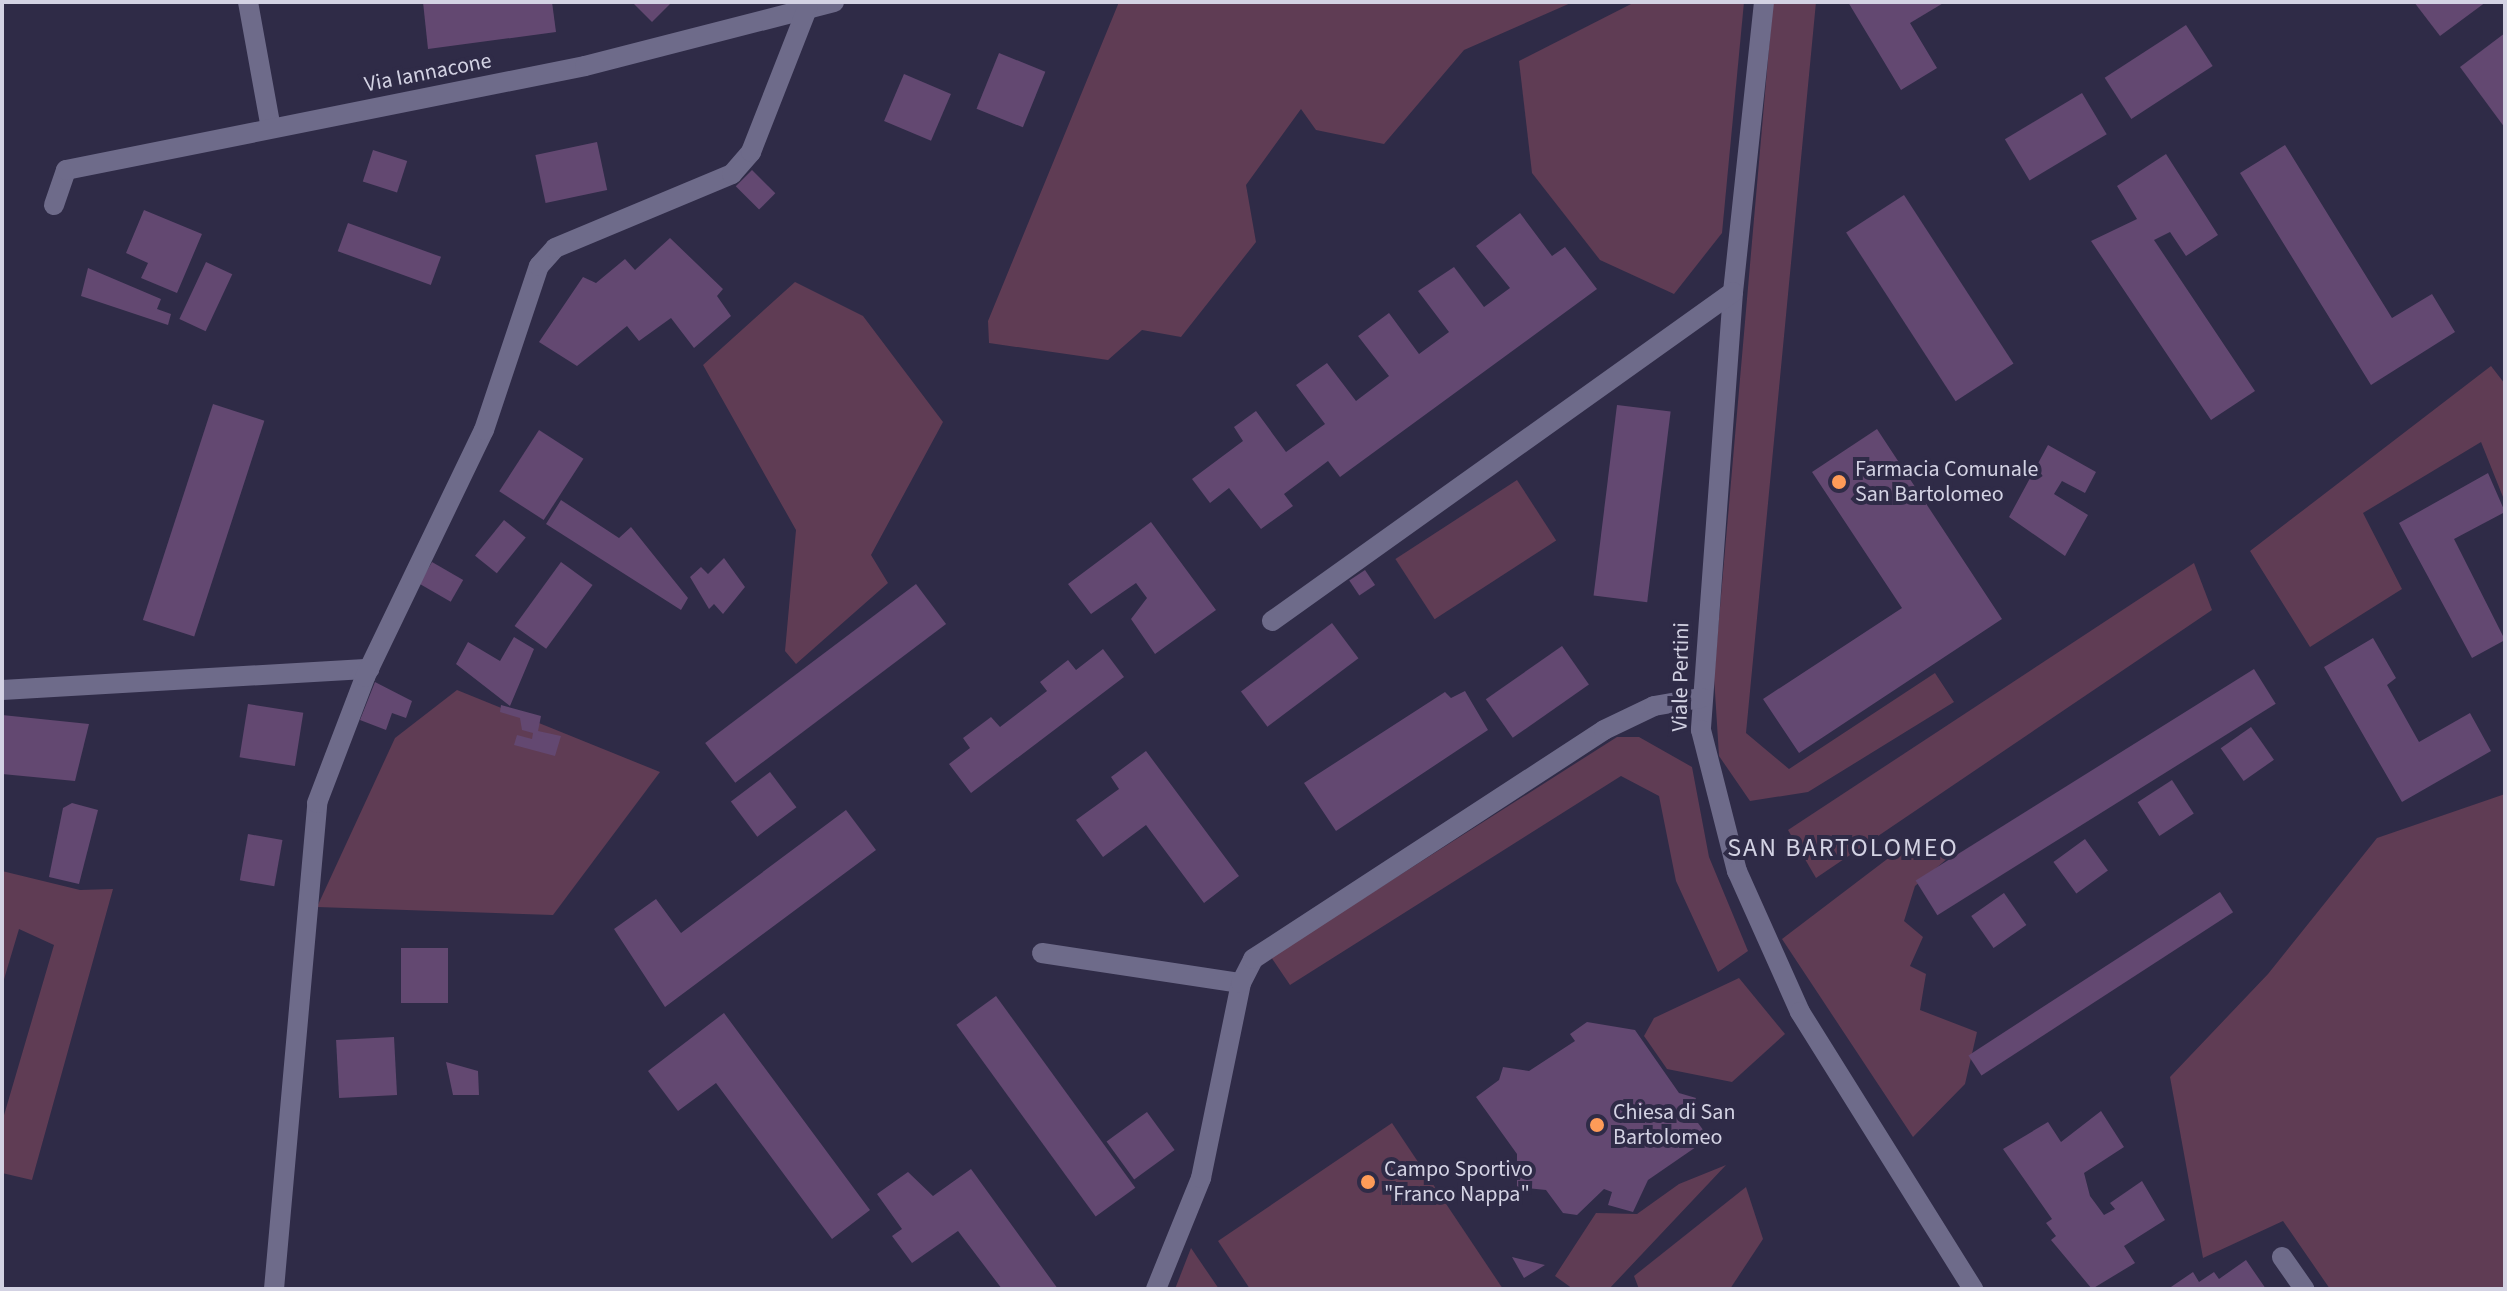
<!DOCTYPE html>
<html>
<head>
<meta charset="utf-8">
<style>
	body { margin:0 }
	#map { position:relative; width:2507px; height:1291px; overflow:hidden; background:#2f2b47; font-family:"Source Sans 3",sans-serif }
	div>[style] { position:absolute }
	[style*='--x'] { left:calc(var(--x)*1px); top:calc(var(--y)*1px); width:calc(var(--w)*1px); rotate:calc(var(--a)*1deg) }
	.green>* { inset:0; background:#5f3c54; transform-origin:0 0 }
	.building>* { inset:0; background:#634871; transform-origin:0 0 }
	.minor>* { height:20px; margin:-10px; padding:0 10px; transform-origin:10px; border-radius:10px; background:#6e6b8a }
	.dots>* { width:22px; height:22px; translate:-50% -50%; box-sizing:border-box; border:4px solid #2f2b47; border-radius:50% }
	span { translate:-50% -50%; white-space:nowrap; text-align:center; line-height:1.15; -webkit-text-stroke:8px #2f2b47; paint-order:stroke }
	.street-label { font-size:22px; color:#d3d2e3 }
	.poi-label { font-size:22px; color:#d3d2e3 }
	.left { translate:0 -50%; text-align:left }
	.quarter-label { font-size:26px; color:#d3d2e3; letter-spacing:2px }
	.frame { position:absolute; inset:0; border:4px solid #d3d2e3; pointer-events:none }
</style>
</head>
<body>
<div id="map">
	<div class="green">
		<i style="clip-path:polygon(1119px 2px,1573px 2px,1464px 50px,1384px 144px,1316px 130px,1301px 109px,1246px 185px,1256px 242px,1181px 337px,1142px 330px,1108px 360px,989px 343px,988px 321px)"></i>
		<i style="clip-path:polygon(1635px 2px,1744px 2px,1722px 233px,1674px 294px,1600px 260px,1532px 173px,1519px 61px)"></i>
		<i style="clip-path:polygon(1773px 2px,1816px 2px,1746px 733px,1789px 769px,1935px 673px,1954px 702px,1808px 792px,1750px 801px,1719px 756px,1714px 676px)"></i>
		<i style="clip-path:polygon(795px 282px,863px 316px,943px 422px,871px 555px,888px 583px,796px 664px,785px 651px,796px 530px,703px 365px)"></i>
		<i style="clip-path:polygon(2491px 366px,2505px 384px,2505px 502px,2481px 442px,2363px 513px,2402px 589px,2310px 647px,2250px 551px)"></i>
		<i style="left:1517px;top:480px;width:72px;height:145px;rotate:57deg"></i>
		<i style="clip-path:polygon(2194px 563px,2212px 610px,1816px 878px,1788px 830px)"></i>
		<i style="clip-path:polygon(457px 690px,660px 772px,553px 915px,317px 907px,395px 738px)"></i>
		<i style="clip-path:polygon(1617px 737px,1639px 737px,1692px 767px,1709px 857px,1748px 951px,1718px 972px,1676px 881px,1659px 796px,1621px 776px,1290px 985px,1271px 957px)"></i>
		<i style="clip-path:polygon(2505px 794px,2505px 1289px,2330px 1289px,2283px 1221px,2203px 1258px,2170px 1077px,2268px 974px,2377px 838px)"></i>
		<i style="clip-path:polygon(1903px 847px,1948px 858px,1915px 886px,1904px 921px,1923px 937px,1910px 966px,1926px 974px,1920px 1010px,1977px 1032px,1965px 1084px,1913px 1137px,1782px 939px)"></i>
		<i style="clip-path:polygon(2px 871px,80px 890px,113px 889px,32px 1180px,2px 1173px,2px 1122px,54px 945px,19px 929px,2px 986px)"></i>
		<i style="clip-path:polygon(1739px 978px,1785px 1034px,1732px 1082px,1667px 1069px,1644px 1036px,1654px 1018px)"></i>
		<i style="clip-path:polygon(1392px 1123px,1503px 1289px,1250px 1289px,1218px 1241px)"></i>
		<i style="clip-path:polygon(1726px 1165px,1609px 1289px,1573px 1289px,1555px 1276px,1596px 1213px,1637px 1214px,1679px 1184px)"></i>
		<i style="clip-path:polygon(1746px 1187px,1763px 1239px,1730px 1289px,1639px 1289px,1634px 1276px)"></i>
		<i style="clip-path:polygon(1191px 1248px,1219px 1289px,1175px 1289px)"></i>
	</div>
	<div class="building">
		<i style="clip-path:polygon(423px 2px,552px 2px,556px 32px,428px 49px)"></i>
		<i style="clip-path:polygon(632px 2px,672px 2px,652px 22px)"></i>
		<i style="clip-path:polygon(1848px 2px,1945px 2px,1910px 23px,1937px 68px,1901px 90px)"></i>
		<i style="clip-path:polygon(2414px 2px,2486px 2px,2440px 36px)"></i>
		<i style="left:2186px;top:25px;width:49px;height:97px;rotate:57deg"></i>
		<i style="clip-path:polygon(2505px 33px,2505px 128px,2460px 67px)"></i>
		<i style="left:999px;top:53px;width:50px;height:60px;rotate:22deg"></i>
		<i style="left:904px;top:74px;width:51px;height:51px;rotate:23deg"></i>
		<i style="left:2082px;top:93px;width:48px;height:90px;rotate:59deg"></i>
		<i style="left:597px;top:142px;width:49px;height:63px;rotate:78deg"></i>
		<i style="clip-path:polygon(2285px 145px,2392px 318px,2432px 294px,2455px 332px,2371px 385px,2240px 173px)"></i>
		<i style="left:373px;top:150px;width:36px;height:33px;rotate:18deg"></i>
		<i style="clip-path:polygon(2166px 154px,2218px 235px,2186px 256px,2170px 232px,2154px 240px,2255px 391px,2211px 420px,2091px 241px,2137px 219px,2117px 186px)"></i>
		<i style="left:752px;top:170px;width:33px;height:23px;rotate:45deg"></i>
		<i style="left:1904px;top:195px;width:201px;height:69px;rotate:57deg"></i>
		<i style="clip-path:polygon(144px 210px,202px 234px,177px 293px,141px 278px,148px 263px,126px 253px)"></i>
		<i style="clip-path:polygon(1520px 213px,1552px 256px,1565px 247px,1597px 289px,1340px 477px,1328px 461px,1284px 494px,1293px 506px,1261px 529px,1229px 488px,1210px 503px,1192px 479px,1243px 441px,1234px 427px,1256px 411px,1286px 452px,1325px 424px,1296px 385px,1327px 363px,1356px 401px,1389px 376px,1358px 336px,1389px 313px,1419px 354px,1449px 332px,1418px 291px,1454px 267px,1484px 307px,1510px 288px,1476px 246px)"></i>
		<i style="left:348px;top:223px;width:99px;height:30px;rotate:20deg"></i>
		<i style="clip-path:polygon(670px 238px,723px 289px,717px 296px,731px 316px,694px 348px,671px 318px,639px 341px,627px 326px,577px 366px,539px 342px,583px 277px,596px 283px,625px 259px,635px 270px)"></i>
		<i style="left:206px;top:262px;width:29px;height:63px;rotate:25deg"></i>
		<i style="clip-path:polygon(88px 268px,161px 299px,157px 309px,171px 314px,168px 325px,81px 296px)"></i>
		<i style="left:213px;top:404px;width:54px;height:227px;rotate:18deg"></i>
		<i style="left:1617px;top:405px;width:54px;height:192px;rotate:7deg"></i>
		<i style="clip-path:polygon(1877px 429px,2002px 619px,1799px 753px,1763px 699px,1902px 608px,1812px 472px)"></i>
		<i style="left:539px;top:430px;width:53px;height:73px;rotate:33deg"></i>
		<i style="clip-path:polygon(2048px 445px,2096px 472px,2085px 493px,2062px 481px,2054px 494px,2088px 515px,2065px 556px,2009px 517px)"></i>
		<i style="clip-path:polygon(2488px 473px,2505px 512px,2454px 539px,2505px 640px,2472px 658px,2399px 523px)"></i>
		<i style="clip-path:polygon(561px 500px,619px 538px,631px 527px,688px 598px,681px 610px,546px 524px)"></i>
		<i style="left:504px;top:520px;width:28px;height:46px;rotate:39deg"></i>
		<i style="clip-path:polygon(1151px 522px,1216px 610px,1155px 654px,1131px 619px,1147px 598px,1136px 583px,1091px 614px,1068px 584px)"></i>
		<i style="clip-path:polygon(724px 558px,745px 587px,723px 614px,714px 604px,709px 609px,690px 577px,701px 567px,708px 574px)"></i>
		<i style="left:432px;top:562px;width:36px;height:25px;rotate:30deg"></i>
		<i style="left:561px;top:562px;width:39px;height:79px;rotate:36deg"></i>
		<i style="left:1365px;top:570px;width:18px;height:19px;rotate:56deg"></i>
		<i style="left:916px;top:584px;width:50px;height:264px;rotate:53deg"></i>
		<i style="left:1332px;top:623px;width:44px;height:114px;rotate:53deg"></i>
		<i style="clip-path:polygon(514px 637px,534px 649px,510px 706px,456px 664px,468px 642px,500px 661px)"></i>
		<i style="clip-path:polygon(2373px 638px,2396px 678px,2387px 685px,2419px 742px,2470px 713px,2491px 751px,2402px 802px,2324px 667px)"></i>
		<i style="left:1562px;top:646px;width:47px;height:93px;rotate:55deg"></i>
		<i style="clip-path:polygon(1103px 649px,1124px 677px,971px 793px,949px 764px,970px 748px,963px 738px,991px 717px,1000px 727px,1047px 691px,1040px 682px,1068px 660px,1076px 670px)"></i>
		<i style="left:2254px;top:669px;width:41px;height:399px;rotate:58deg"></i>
		<i style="clip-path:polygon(375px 682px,412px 701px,406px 718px,392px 713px,386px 730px,360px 720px)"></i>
		<i style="clip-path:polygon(1465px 691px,1488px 730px,1336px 831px,1304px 783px,1445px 692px,1451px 698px)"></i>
		<i style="left:248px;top:704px;width:56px;height:54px;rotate:9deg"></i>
		<i style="clip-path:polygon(501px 705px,541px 716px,538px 731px,561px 736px,555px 756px,514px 745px,517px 735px,532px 739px,533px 733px,522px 730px,520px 718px,500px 712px)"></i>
		<i style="clip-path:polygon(2px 715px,89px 724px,75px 781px,2px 774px)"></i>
		<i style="left:2251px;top:727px;width:40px;height:37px;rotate:55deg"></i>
		<i style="clip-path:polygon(1146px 751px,1239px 876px,1204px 903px,1146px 825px,1103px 857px,1076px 820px,1119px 789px,1111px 777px)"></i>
		<i style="left:770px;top:772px;width:44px;height:49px;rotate:53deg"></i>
		<i style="left:2172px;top:780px;width:40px;height:41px;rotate:57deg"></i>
		<i style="clip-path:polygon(72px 803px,98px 810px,79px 884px,49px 877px,63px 808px)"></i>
		<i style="clip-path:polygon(846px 810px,876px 850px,665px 1007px,614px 929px,656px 899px,681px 933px)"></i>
		<i style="left:248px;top:834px;width:35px;height:47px;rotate:10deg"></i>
		<i style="left:2085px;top:839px;width:39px;height:39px;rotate:54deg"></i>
		<i style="left:2220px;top:892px;width:24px;height:300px;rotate:57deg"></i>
		<i style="left:2004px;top:893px;width:39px;height:40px;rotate:55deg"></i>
		<i style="left:448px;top:948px;width:55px;height:47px;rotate:90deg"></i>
		<i style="left:996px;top:996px;width:237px;height:49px;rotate:54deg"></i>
		<i style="clip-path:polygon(724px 1013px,870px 1210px,832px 1239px,716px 1083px,678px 1111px,648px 1071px)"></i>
		<i style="clip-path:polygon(1587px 1022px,1635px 1030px,1679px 1093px,1696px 1098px,1690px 1112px,1709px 1138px,1648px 1180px,1633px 1212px,1608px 1205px,1612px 1192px,1604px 1189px,1577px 1215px,1563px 1213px,1546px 1190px,1517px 1187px,1517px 1154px,1476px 1097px,1499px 1080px,1503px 1067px,1529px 1071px,1575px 1041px,1570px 1034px)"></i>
		<i style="left:394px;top:1037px;width:58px;height:58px;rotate:87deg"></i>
		<i style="clip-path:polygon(446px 1062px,478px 1071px,479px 1095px,453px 1095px)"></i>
		<i style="clip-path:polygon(2101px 1111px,2124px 1147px,2084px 1173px,2090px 1196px,2104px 1215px,2115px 1209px,2110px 1203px,2142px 1181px,2165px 1220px,2124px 1246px,2135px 1263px,2092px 1289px,2051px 1240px,2056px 1236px,2046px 1223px,2052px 1219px,2003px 1149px,2048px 1122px,2061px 1142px)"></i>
		<i style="left:1147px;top:1112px;width:47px;height:50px;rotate:54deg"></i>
		<i style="clip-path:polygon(971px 1169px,1058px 1289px,1002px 1289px,958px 1231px,912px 1263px,892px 1236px,902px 1229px,877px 1194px,908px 1172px,933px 1196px)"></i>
		<i style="clip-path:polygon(1512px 1257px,1545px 1265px,1524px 1278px)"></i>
		<i style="clip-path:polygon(2246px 1260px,2266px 1289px,2168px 1289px,2193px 1272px,2199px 1282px,2214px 1272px,2219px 1279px)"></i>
	</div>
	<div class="minor">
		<i style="--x:248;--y:2;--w:123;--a:79.7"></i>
		<i style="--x:1764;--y:2;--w:292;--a:96.1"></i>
		<i style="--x:1733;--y:292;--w:439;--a:94.2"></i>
		<i style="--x:1701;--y:730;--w:146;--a:75.7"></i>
		<i style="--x:1737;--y:871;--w:154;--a:65.9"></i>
		<i style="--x:1800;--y:1012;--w:327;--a:58"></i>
		<i style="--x:54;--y:205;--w:37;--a:-71"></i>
		<i style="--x:66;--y:170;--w:529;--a:-11.33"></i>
		<i style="--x:585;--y:66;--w:257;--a:-14.4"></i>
		<i style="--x:1272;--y:621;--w:566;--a:-35.51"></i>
		<i style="--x:2;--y:690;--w:368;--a:-3.3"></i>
		<i style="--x:1042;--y:953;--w:201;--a:8.6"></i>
		<i style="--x:2282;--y:1257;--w:39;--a:55"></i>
		<i style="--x:274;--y:1289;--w:488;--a:-84.9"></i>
		<i style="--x:317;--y:803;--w:135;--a:-69.1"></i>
		<i style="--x:365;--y:677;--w:274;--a:-64.3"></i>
		<i style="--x:484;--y:430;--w:173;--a:-71.5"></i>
		<i style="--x:539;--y:266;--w:24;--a:-48"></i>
		<i style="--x:555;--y:248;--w:192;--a:-22.7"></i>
		<i style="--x:732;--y:174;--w:29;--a:-49"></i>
		<i style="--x:751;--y:152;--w:154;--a:-68.6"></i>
		<i style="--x:1156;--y:1289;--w:120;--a:-67.9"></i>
		<i style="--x:1201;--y:1178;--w:199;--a:-78.4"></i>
		<i style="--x:1241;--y:983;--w:27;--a:-63"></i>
		<i style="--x:1253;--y:959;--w:419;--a:-33.1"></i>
		<i style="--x:1604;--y:730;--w:55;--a:-25.6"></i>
		<i style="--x:1654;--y:706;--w:48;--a:-9.7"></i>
	</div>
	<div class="dots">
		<i style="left:1839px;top:482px;background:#fe9b58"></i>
		<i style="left:1597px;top:1125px;background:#fe9b58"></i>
		<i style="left:1368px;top:1182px;background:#fe9b58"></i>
	</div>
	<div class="street-label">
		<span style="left:428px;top:73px;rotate:-11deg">Via Iannacone</span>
		<span style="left:1681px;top:677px;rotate:-89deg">Viale Pertini</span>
	</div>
	<div class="poi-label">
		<span class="left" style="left:1855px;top:482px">Farmacia Comunale<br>San Bartolomeo</span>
		<span class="left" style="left:1613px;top:1125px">Chiesa di San<br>Bartolomeo</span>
		<span class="left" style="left:1384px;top:1182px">Campo Sportivo<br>"Franco Nappa"</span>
	</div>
	<div class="quarter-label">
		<span style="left:1843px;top:848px">SAN BARTOLOMEO</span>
	</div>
	<div class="frame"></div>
</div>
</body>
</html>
